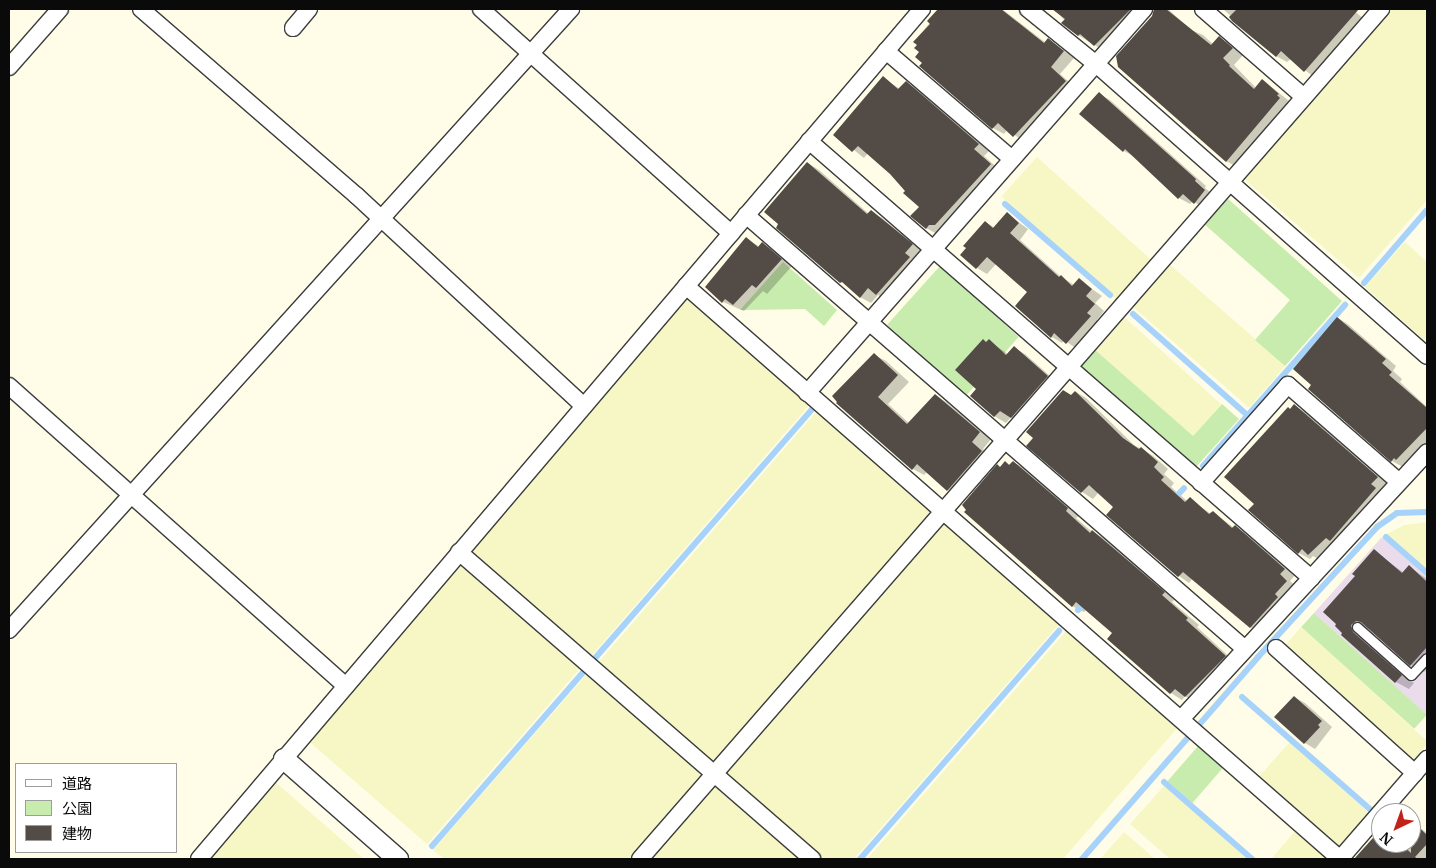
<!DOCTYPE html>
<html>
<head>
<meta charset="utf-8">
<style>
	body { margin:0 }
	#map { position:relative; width:1436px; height:868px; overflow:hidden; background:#fffde7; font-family:Merriweather,"Noto Sans JP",serif }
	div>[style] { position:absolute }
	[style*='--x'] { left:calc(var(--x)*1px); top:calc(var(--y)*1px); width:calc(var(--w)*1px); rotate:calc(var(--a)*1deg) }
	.industrial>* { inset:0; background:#eadcea }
	.farmland>* { inset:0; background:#f6f7c5; transform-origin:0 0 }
	.green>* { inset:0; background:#c8ecae; transform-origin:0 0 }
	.shadow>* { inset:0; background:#0003 }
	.stream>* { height:6px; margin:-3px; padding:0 3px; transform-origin:3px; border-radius:3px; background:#a7d3fb }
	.building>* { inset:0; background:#534c46 }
	.roads { filter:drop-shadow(1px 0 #3d3d3d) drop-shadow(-1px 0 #3d3d3d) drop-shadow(0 1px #3d3d3d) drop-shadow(0 -1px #3d3d3d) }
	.service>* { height:9px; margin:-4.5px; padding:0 4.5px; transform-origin:4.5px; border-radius:4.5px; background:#fff }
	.minor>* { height:16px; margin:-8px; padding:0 8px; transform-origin:8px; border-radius:8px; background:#fff }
	.tertiary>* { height:20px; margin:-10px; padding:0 10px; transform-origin:10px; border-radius:10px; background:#fff }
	span { translate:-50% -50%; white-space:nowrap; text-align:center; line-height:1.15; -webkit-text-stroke:5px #fff; paint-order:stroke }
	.frame { position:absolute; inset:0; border:10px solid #0a0a0a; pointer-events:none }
	.legend { position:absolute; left:15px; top:763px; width:162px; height:90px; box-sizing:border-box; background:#fff; border:1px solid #9d9d9d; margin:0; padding:6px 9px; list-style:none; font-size:15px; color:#0a0a0a }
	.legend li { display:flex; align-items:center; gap:10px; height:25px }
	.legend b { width:25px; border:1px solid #9d9d9d }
	.north { position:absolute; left:1371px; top:803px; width:50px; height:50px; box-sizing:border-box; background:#fff; border:1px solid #9d9d9d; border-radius:50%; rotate:222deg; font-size:14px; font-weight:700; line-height:20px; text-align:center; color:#0a0a0a }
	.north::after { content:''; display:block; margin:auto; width:18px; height:22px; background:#c32219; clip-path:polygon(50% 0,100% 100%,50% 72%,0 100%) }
</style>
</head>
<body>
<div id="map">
	<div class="industrial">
		<i style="clip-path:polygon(1382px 537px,1427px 577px,1427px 715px,1314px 613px)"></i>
	</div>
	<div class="farmland">
		<i style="clip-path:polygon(1390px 9px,1427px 9px,1427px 200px,1359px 278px,1243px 178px)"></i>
		<i style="left:1037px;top:157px;width:157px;height:53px;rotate:42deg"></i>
		<i style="clip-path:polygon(1405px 242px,1427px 262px,1427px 336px,1424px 340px,1365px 287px)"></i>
		<i style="left:1168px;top:263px;width:156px;height:56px;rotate:41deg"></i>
		<i style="left:686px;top:297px;width:164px;height:332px;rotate:41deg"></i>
		<i style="left:1123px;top:316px;width:132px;height:44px;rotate:42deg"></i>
		<i style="left:817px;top:411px;width:153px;height:332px;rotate:41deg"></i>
		<i style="clip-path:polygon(945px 522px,1060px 623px,854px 859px,823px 859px,725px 774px)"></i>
		<i style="clip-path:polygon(1427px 522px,1427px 569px,1387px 534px,1404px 525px)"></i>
		<i style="left:460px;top:564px;width:159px;height:233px;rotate:41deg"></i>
		<i style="clip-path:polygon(1301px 627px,1427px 741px,1427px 744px,1414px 760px,1409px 761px,1283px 648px)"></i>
		<i style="clip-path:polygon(1068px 629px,1179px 726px,1063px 859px,867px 859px)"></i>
		<i style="clip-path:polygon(587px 674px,703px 776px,630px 859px,444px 859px,433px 850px)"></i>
		<i style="left:1290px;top:742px;width:107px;height:50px;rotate:42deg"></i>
		<i style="clip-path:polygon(274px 781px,364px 859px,208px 859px)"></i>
		<i style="clip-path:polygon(716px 786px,800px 859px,652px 859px)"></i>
		<i style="clip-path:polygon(1164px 786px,1248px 859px,1170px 859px,1130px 824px)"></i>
		<i style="clip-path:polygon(1296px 830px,1330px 859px,1271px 859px)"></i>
		<i style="clip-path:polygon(1124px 832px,1155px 859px,1100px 859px)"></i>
	</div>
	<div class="green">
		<i style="clip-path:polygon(1226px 197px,1342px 301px,1285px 366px,1255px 340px,1290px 300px,1203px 223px)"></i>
		<i style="clip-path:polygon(783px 262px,837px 310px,824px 326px,805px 309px,740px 310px)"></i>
		<i style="left:940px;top:266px;width:106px;height:79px;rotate:42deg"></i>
		<i style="clip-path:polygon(1094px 349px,1193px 436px,1222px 404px,1239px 419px,1195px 468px,1079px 366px)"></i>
		<i style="left:1314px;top:613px;width:152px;height:19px;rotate:42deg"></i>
		<i style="left:1199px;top:745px;width:33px;height:48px;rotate:41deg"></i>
	</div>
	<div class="shadow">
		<i style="clip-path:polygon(941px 9px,1002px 9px,1046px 43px,1049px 40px,1074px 58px,1060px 74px,1076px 88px,1025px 142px,1007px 130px,1004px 134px,993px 128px,923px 63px,919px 45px,915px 41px)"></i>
		<i style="clip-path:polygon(1054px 9px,1147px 9px,1106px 52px,1078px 35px)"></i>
		<i style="clip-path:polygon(1155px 9px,1168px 9px,1191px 30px,1203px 35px,1213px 44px,1219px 38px,1230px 44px,1243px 55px,1234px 65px,1256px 88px,1263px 80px,1289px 101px,1287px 102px,1290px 105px,1237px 167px,1226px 161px,1153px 16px)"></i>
		<i style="clip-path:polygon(1223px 9px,1352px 9px,1365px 20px,1315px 78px,1291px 59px,1287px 62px,1276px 56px)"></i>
		<i style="clip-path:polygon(883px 78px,900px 89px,906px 83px,917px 89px,989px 151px,984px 156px,1001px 171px,937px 234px,926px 228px,921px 207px,891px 174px,868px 153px,864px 158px,835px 135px)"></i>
		<i style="clip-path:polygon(1099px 94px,1110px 100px,1206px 186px,1205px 188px,1216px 197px,1205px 209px,1193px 201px,1190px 204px,1179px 198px,1135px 157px,1124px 151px,1081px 114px)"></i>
		<i style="clip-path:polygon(808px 163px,819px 170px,869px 214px,871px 212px,882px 218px,923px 252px,888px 301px,878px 295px,871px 303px,860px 297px)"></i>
		<i style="clip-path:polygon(1007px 214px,1028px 229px,1020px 240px,1060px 276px,1074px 285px,1079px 280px,1102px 296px,1095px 303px,1104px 311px,1097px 320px,1100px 322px,1077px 349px,1064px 340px,1062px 343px,1052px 337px,1029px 292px,996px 264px,987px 274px,977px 268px,985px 222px,995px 228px)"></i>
		<i style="clip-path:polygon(747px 239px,760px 247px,763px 244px,774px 250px,792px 266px,767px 294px,763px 291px,744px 311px,723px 302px)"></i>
		<i style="clip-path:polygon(1338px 318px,1349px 325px,1396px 366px,1393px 371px,1402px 379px,1400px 382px,1427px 407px,1427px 445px,1403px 467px,1392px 461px)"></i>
		<i style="clip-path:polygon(989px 341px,1008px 354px,1014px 348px,1025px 354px,1058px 383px,1023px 424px,1011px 417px,1006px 423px,994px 416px,978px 388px)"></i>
		<i style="clip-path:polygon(874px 355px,886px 361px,909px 382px,888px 404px,909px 423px,935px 395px,946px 402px,991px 439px,983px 449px,993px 458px,959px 497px,948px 490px,927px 472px,924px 475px,913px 469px,838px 403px)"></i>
		<i style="clip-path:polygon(1076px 392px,1086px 398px,1134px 445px,1152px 455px,1168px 469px,1164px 474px,1174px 483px,1171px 487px,1187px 501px,1190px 499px,1211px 514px,1213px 512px,1234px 528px,1246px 533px,1295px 575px,1290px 581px,1297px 587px,1261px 633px,1250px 627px,1193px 578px,1189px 583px,1179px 576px,1108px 515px,1115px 507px,1099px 492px,1093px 499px,1082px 492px,1028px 445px)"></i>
		<i style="clip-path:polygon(1295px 406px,1305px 412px,1388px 483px,1320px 560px,1313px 556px,1310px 559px,1299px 553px,1256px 504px,1290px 410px)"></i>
		<i style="clip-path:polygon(1005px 462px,1010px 465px,1013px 462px,1025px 469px,1079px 516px,1076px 518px,1092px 532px,1104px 538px,1175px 599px,1172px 602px,1199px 625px,1197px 627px,1236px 663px,1197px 703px,1185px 696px,1182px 700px,1171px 693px,1114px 633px,1087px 609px,1084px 612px,1072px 606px,1000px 468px)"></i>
		<i style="clip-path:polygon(1374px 551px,1404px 573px,1409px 567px,1427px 579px,1427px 669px,1424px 672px,1411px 665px,1369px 629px,1365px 630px,1365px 640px,1414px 683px,1409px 689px,1396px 682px,1342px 635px,1357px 576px)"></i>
		<i style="clip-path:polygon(1294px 697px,1305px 703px,1332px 727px,1315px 749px,1305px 743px)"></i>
		<i style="clip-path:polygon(1411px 821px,1427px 833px,1427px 859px,1356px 858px,1381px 831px,1381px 843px,1411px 843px)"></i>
	</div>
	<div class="stream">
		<i style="--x:1005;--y:204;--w:139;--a:40.9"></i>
		<i style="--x:1364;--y:283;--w:96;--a:-49.2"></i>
		<i style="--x:1133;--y:314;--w:152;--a:41.5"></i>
		<i style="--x:1203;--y:466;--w:215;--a:-48.6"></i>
		<i style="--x:1173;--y:500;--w:16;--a:-47"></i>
		<i style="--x:1386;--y:537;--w:55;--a:41.3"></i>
		<i style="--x:1078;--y:610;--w:12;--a:-48"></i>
		<i style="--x:596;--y:657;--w:330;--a:-48.9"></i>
		<i style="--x:1242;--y:697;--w:171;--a:41.2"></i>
		<i style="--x:1164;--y:782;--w:117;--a:41.2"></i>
		<i style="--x:432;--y:846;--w:232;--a:-49"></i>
		<i style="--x:860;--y:859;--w:303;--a:-48.9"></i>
		<i style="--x:1082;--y:859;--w:268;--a:-48.9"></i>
		<i style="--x:1258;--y:657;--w:176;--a:-47.5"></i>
		<i style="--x:1377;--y:527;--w:24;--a:-35"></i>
		<i style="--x:1397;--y:513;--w:30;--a:-2"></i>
	</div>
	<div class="building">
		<i style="clip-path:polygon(938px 9px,1001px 9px,1044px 43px,1048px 38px,1064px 51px,1051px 67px,1066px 81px,1013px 137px,998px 123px,992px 129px,919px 66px,922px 63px,915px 57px,919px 52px,914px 48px,917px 45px,913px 42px,930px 24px,927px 21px)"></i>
		<i style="clip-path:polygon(1052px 9px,1131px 9px,1094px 46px,1080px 34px,1078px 36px,1061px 23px,1065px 19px)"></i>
		<i style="clip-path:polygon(1154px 9px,1166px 9px,1211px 45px,1219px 36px,1233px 48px,1223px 58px,1230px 65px,1229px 66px,1254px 89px,1262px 79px,1279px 94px,1277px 95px,1280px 98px,1226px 162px,1118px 67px,1116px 56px,1152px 16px)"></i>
		<i style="clip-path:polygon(1237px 9px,1359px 9px,1304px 72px,1281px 51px,1276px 57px,1232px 21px,1229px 17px)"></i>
		<i style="clip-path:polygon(883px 76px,898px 89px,906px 81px,979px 144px,974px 149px,991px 164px,935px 225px,929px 225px,926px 229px,910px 216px,919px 207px,903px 193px,905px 191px,890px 174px,858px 146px,852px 152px,833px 135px)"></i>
		<i style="clip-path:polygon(1099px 92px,1196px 179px,1195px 181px,1205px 190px,1194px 204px,1183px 194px,1178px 199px,1125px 149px,1123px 152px,1079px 114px)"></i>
		<i style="clip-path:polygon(807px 162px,867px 214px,871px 210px,913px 244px,905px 253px,910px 257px,876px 295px,868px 288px,860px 298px,842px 282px,840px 283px,776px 228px,778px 224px,764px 212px)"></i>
		<i style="clip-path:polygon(1007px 212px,1019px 223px,1010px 233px,1059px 277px,1061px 275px,1072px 286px,1079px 278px,1092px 289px,1086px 296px,1095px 304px,1087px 313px,1091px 316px,1066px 344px,1054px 333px,1051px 338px,1015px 306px,1027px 292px,987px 257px,976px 269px,960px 255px,966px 248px,963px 246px,985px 221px,993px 228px)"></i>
		<i style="clip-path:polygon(746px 237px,758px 247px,762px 242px,782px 259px,756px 288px,752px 285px,733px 305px,725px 299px,722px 303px,705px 287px)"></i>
		<i style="clip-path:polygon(1337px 317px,1386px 359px,1382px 363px,1392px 372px,1389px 375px,1427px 408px,1427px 428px,1396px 460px,1394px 458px,1391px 462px,1308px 389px,1311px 385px,1293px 369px)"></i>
		<i style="clip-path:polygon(983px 339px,986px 342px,989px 339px,1006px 355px,1014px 346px,1048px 376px,1011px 418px,1000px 411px,994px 417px,970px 396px,976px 389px,955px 370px)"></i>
		<i style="clip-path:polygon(874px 353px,898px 375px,878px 397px,907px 424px,935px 394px,980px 432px,972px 442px,982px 451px,947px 491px,917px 464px,912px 470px,836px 403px,837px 402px,832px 396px)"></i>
		<i style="clip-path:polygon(1063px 390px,1071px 395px,1075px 391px,1123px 438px,1139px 449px,1141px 447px,1158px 462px,1154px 467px,1164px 477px,1161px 480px,1185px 502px,1190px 497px,1209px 514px,1213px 511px,1232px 528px,1235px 525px,1285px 569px,1280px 574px,1287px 581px,1275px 594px,1278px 597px,1250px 628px,1183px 572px,1178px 577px,1106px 515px,1113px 507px,1089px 485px,1081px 493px,1026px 446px,1033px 438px,1026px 432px)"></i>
		<i style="clip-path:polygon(1294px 404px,1378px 477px,1371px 484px,1376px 488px,1330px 541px,1326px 538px,1308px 555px,1302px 549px,1298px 554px,1248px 510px,1254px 504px,1224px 477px,1288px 407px,1290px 409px)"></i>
		<i style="clip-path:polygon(1005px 461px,1009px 465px,1013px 461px,1068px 508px,1066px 511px,1090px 533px,1092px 530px,1165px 592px,1162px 595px,1188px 618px,1186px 620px,1226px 656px,1185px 697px,1175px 689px,1170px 694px,1107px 639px,1112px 633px,1076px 602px,1072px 607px,964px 512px,966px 510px,962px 505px,997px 464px,1000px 467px)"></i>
		<i style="clip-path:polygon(1374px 549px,1402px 573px,1409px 565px,1427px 582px,1427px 647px,1410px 666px,1361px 622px,1356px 621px,1351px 625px,1353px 632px,1402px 675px,1395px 683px,1341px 635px,1342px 633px,1335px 626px,1336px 624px,1323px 612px,1355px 576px,1352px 574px)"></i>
		<i style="clip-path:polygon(1294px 696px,1322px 721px,1318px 725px,1320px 727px,1304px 744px,1274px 717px)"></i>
		<i style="clip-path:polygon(1411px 820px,1427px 835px,1427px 844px,1415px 857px,1418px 859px,1354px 859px,1381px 829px,1381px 843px,1400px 843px,1411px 853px)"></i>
	</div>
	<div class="roads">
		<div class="service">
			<i style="--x:1357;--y:627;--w:72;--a:41.6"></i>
			<i style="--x:1411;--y:675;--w:23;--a:-47"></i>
		</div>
		<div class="minor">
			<i style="--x:141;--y:9;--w:286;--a:40.9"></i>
			<i style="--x:357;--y:196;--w:309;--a:42.8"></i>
			<i style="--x:481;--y:9;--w:336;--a:41.9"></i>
			<i style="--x:1028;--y:9;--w:87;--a:39"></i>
			<i style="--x:1096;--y:64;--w:441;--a:41.4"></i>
			<i style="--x:1203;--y:9;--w:134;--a:41.1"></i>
			<i style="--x:293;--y:28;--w:25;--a:-50"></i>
			<i style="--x:886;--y:51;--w:166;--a:40.6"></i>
			<i style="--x:9;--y:67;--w:77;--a:-48.7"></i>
			<i style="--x:809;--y:141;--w:666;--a:41.04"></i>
			<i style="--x:746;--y:215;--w:661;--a:41.01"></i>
			<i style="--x:686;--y:286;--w:870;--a:41.22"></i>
			<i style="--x:9;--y:386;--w:451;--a:41.7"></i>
			<i style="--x:807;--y:393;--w:511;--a:-48.73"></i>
			<i style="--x:1201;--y:483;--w:131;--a:-48.4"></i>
			<i style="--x:1288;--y:385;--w:147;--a:41.1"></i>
			<i style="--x:459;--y:552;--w:468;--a:41"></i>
			<i style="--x:9;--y:630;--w:838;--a:-47.86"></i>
			<i style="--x:1276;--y:648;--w:187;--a:42"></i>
			<i style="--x:1181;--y:719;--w:363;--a:-47.3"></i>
			<i style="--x:199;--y:859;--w:1116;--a:-49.62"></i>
			<i style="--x:640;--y:859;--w:1128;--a:-48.92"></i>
			<i style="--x:1340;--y:859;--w:133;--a:-49"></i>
		</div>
		<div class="tertiary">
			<i style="--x:284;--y:759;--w:152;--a:41.3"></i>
		</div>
	</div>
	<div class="frame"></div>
	<ul class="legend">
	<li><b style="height:6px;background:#fff"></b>道路</li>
	<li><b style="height:14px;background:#c8ecae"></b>公園</li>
	<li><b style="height:14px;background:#534c46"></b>建物</li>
	</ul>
	<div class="north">N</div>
</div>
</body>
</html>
